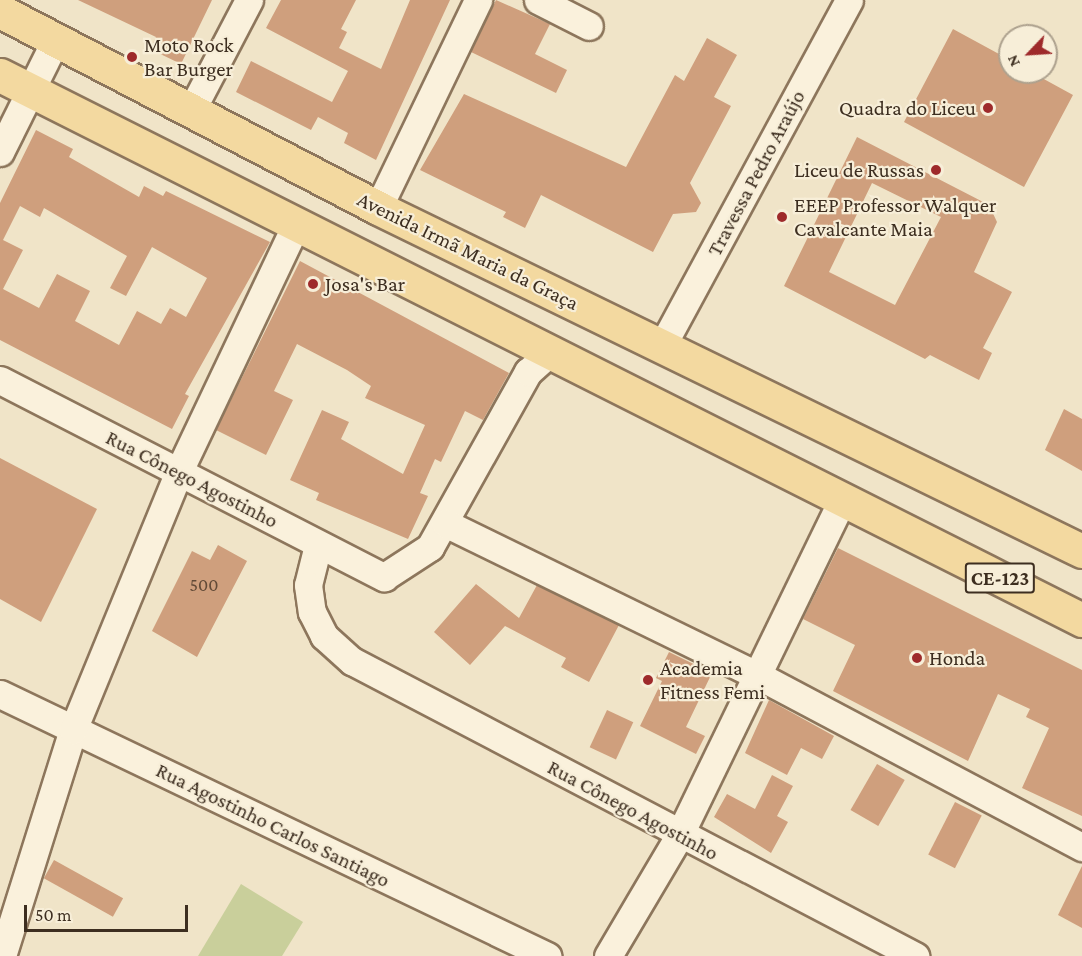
<!DOCTYPE html>
<html>
<head>
<meta charset="utf-8">
<style>
	body { margin:0 }
	#map { position:relative; width:1082px; height:956px; overflow:hidden; background:#f0e4c8; font-family:"Crimson Pro",serif }
	div>[style] { position:absolute }
	[style*='--x'] { left:calc(var(--x)*1px); top:calc(var(--y)*1px); width:calc(var(--w)*1px); rotate:calc(var(--a)*1deg) }
	.green>* { inset:0; background:#c9cf9b }
	.building>* { inset:0; background:#cf9f7d; transform-origin:0 0 }
	.roads { filter:drop-shadow(2px 0 #8d765c) drop-shadow(-2px 0 #8d765c) drop-shadow(0 2px #8d765c) drop-shadow(0 -2px #8d765c) }
	.minor>* { height:27px; margin:-13.5px; padding:0 13.5px; transform-origin:13.5px; border-radius:13.5px; background:#faf1dc }
	.major>* { height:33px; margin:-16.5px; padding:0 16.5px; transform-origin:16.5px; border-radius:16.5px; background:#f3d9a0 }
	.dots>* { width:16px; height:16px; translate:-50% -50%; box-sizing:border-box; border:3px solid #f7eed8; border-radius:50% }
	span { translate:-50% -50%; white-space:nowrap; text-align:center; line-height:1.15; -webkit-text-stroke:4.5px #f7eed8; paint-order:stroke }
	.number-label { font-size:18px; color:#624a37 }
	.number-label span { -webkit-text-stroke-width:0 }
	.shield-label span { padding:2px 4px; background:#f7eed8; border:2px solid; border-radius:4px; -webkit-text-stroke-width:0 }
	.shield-label { font-size:20px; color:#3d2e20; font-weight:700 }
	.poi-label { font-size:21px; color:#3d2e20 }
	.left { translate:0 -50%; text-align:left }
	.right { translate:-100% -50%; text-align:right }
	.street-label { font-size:21px; color:#3d2e20 }
	.north { position:absolute; left:998px; top:24px; width:60px; height:60px; box-sizing:border-box; background:#f7eed8; border:2px solid #ada18e; border-radius:50%; rotate:245deg; font-size:16px; font-weight:700; line-height:24px; text-align:center; color:#3d2e20 }
	.north::after { content:''; display:block; margin:auto; width:21px; height:27px; background:#9e2a2b; clip-path:polygon(50% 0,100% 100%,50% 72%,0 100%) }
	.scale { position:absolute; left:24px; top:905px; width:164px; height:27px; box-sizing:border-box; border:3px solid #3d2e20; border-top:0; padding-left:8px; font-size:18px; line-height:21px; white-space:nowrap; color:#3d2e20; -webkit-text-stroke:4px #f7eed8; paint-order:stroke }
</style>
</head>
<body>
<div id="map">
	<div class="green">
		<i style="clip-path:polygon(241px 884px,303px 922px,282px 956px,198px 956px)"></i>
	</div>
	<div class="building">
		<i style="clip-path:polygon(78px 0,212px 0,181px 64px,150px 49px,156px 37px)"></i>
		<i style="clip-path:polygon(281px 0,356px 0,341px 29px,347px 32px,339px 48px,381px 69px,410px 0,450px 0,376px 160px,344px 143px,348px 133px,318px 117px,311px 130px,236px 92px,251px 61px,332px 102px,348px 71px,266px 28px)"></i>
		<i style="clip-path:polygon(496px 0,550px 24px,535px 54px,567px 70px,556px 93px,471px 52px)"></i>
		<i style="clip-path:polygon(953px 29px,1010px 60px,1010px 72px,1031px 72px,1073px 95px,1024px 187px,904px 122px)"></i>
		<i style="clip-path:polygon(707px 38px,737px 55px,714px 97px,731px 106px,690px 183px,701px 203px,696px 212px,673px 214px,653px 252px,541px 195px,525px 228px,503px 217px,506px 212px,420px 170px,464px 94px,626px 167px,675px 75px,684px 81px)"></i>
		<i style="clip-path:polygon(evenodd,36px 130px,73px 149px,69px 157px,139px 197px,144px 186px,163px 196px,166px 191px,270px 242px,185px 394px,189px 396px,172px 429px,0 340px,0 203px,36px 130px,20px 206px,40px 217px,44px 208px,127px 256px,110px 288px,126px 296px,152px 247px,207px 278px,186px 317px,170px 308px,161px 324px,137px 311px,119px 345px,75px 321px,90px 291px,57px 274px,39px 308px,3px 289px,23px 250px,3px 240px,20px 206px)"></i>
		<i style="clip-path:polygon(evenodd,857px 137px,989px 205px,997px 222px,974px 272px,1012px 292px,983px 348px,992px 353px,979px 380px,930px 355px,925px 359px,784px 286px,857px 137px,872px 183px,941px 217px,895px 305px,829px 272px,872px 183px)"></i>
		<i style="clip-path:polygon(300px 261px,509px 373px,483px 420px,465px 411px,441px 462px,435px 459px,420px 493px,428px 496px,408px 539px,316px 500px,319px 493px,290px 480px,322px 410px,349px 422px,341px 439px,403px 474px,425px 425px,365px 398px,371px 386px,347px 370px,297px 344px,274px 391px,293px 400px,266px 455px,216px 430px)"></i>
		<i style="clip-path:polygon(1064px 409px,1082px 419px,1082px 471px,1045px 450px)"></i>
		<i style="clip-path:polygon(0 458px,97px 509px,41px 622px,0 599px)"></i>
		<i style="clip-path:polygon(218px 545px,247px 561px,197px 657px,152px 631px,192px 551px,210px 560px)"></i>
		<i style="clip-path:polygon(838px 548px,1082px 670px,1082px 816px,1022px 788px,1049px 728px,1026px 717px,1030px 709px,998px 694px,968px 761px,833px 691px,855px 645px,803px 619px)"></i>
		<i style="clip-path:polygon(476px 584px,519px 618px,537px 585px,619px 625px,589px 682px,561px 667px,566px 658px,505px 626px,470px 665px,434px 632px)"></i>
		<i style="clip-path:polygon(669px 652px,712px 673px,686px 727px,705px 736px,696px 754px,640px 726px,662px 681px,656px 678px)"></i>
		<i style="clip-path:polygon(769px 700px,834px 736px,822px 759px,801px 748px,787px 775px,745px 753px)"></i>
		<i style="left:607px;top:710px;width:29px;height:41px;rotate:25deg"></i>
		<i style="left:877px;top:764px;width:32px;height:53px;rotate:30deg"></i>
		<i style="clip-path:polygon(772px 775px,793px 786px,777px 816px,788px 822px,771px 853px,714px 817px,727px 794px,755px 809px)"></i>
		<i style="left:955px;top:802px;width:30px;height:59px;rotate:27deg"></i>
		<i style="left:54px;top:860px;width:79px;height:21px;rotate:29deg"></i>
		<i style="clip-path:polygon(1082px 866px,1082px 928px,1058px 915px)"></i>
	</div>
	<div class="roads">
		<div class="minor">
			<i style="--x:538;--y:0;--w:57;--a:27"></i>
			<i style="--x:192;--y:109;--w:123;--a:-62.4"></i>
			<i style="--x:0;--y:152;--w:124;--a:-63.6"></i>
			<i style="--x:378;--y:208;--w:231;--a:-64.3"></i>
			<i style="--x:662;--y:346;--w:393;--a:-61.6"></i>
			<i style="--x:0;--y:380;--w:432;--a:27.2"></i>
			<i style="--x:384;--y:577;--w:55;--a:-33.1"></i>
			<i style="--x:430;--y:547;--w:201;--a:-60.8"></i>
			<i style="--x:528;--y:372;--w:30;--a:-42"></i>
			<i style="--x:445;--y:523;--w:347;--a:26"></i>
			<i style="--x:757;--y:675;--w:368;--a:27.9"></i>
			<i style="--x:318;--y:545;--w:41;--a:104"></i>
			<i style="--x:308;--y:585;--w:27;--a:82"></i>
			<i style="--x:312;--y:612;--w:27;--a:63"></i>
			<i style="--x:324;--y:636;--w:38;--a:42"></i>
			<i style="--x:352;--y:661;--w:636;--a:27.65"></i>
			<i style="--x:0;--y:694;--w:607;--a:25.59"></i>
			<i style="--x:2;--y:956;--w:237;--a:-72.6"></i>
			<i style="--x:73;--y:730;--w:280;--a:-67.7"></i>
			<i style="--x:179;--y:471;--w:275;--a:-64.6"></i>
			<i style="--x:608;--y:956;--w:139;--a:-59.4"></i>
			<i style="--x:679;--y:836;--w:373;--a:-64.1"></i>
		</div>
		<div class="major">
			<i style="--x:0;--y:11;--w:426;--a:27.5"></i>
			<i style="--x:378;--y:208;--w:783;--a:25.98"></i>
			<i style="--x:0;--y:75;--w:1212;--a:26.73"></i>
		</div>
	</div>
	<div class="dots">
		<i style="left:132px;top:57px;background:#9e2a2b"></i>
		<i style="left:988px;top:108px;background:#9e2a2b"></i>
		<i style="left:936px;top:170px;background:#9e2a2b"></i>
		<i style="left:782px;top:217px;background:#9e2a2b"></i>
		<i style="left:313px;top:284px;background:#9e2a2b"></i>
		<i style="left:917px;top:658px;background:#9e2a2b"></i>
		<i style="left:648px;top:680px;background:#9e2a2b"></i>
	</div>
	<div class="number-label">
		<span style="left:204px;top:585px">500</span>
	</div>
	<div class="shield-label">
		<span style="left:1000px;top:578px">CE-123</span>
	</div>
	<div class="poi-label">
		<span class="left" style="left:144px;top:57px">Moto Rock<br>Bar Burger</span>
		<span class="right" style="left:976px;top:108px">Quadra do Liceu</span>
		<span class="right" style="left:924px;top:170px">Liceu de Russas</span>
		<span class="left" style="left:794px;top:217px">EEEP Professor Walquer<br>Cavalcante Maia</span>
		<span class="left" style="left:325px;top:284px">Josa's Bar</span>
		<span class="left" style="left:929px;top:658px">Honda</span>
		<span class="left" style="left:660px;top:680px">Academia<br>Fitness Femi</span>
	</div>
	<div class="street-label">
		<span style="left:756px;top:173px;rotate:-62deg">Travessa Pedro Araújo</span>
		<span style="left:468px;top:251px;rotate:26deg">Avenida Irmã Maria da Graça</span>
		<span style="left:192px;top:479px;rotate:27deg">Rua Cônego Agostinho</span>
		<span style="left:633px;top:810px;rotate:28deg">Rua Cônego Agostinho</span>
		<span style="left:273px;top:825px;rotate:26deg">Rua Agostinho Carlos Santiago</span>
	</div>
	<div class="north">N</div>
	<div class="scale">50 m</div>
</div>
</body>
</html>
